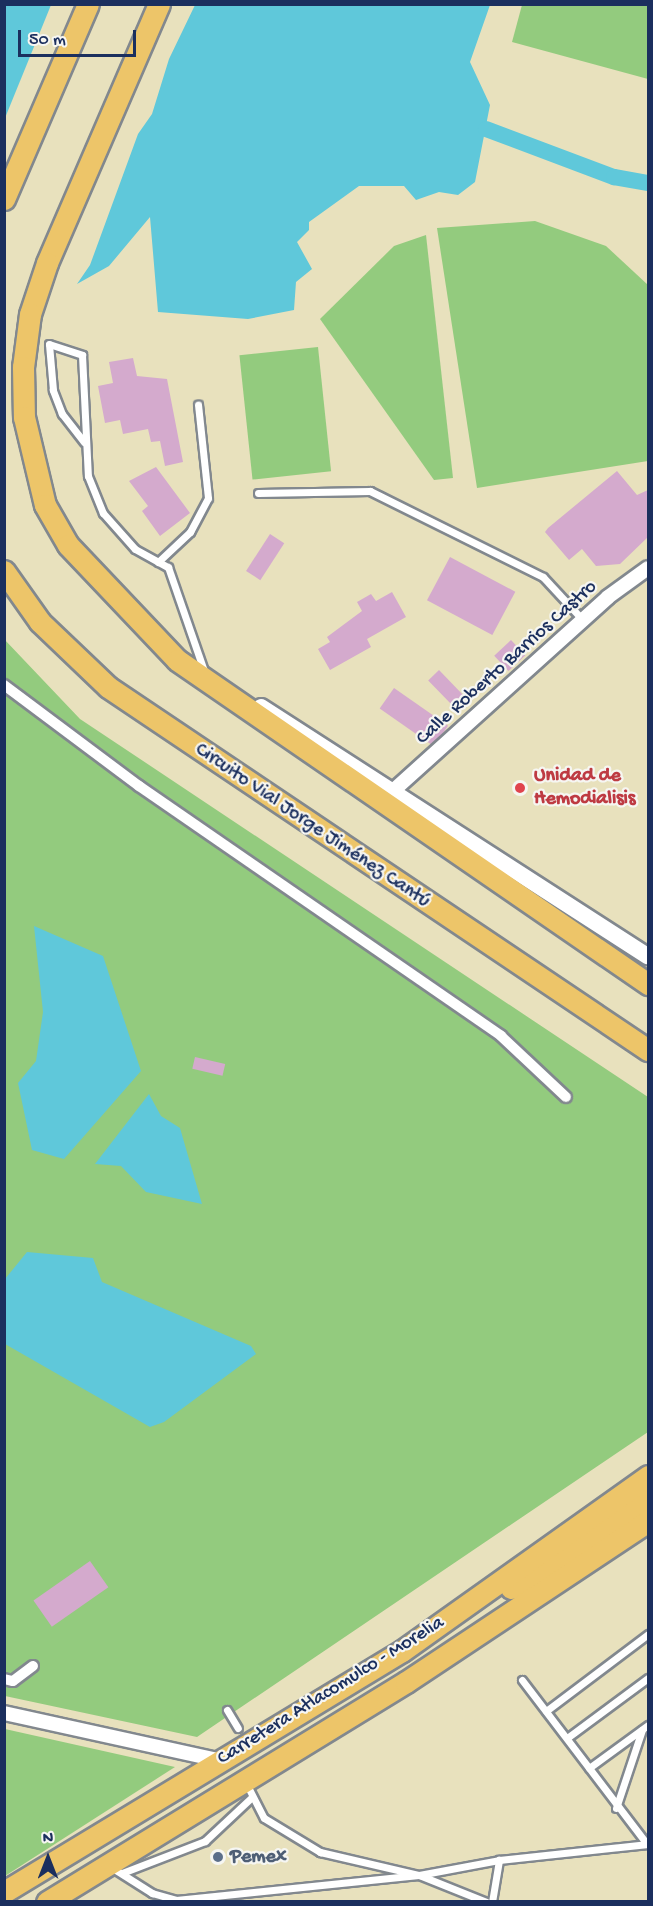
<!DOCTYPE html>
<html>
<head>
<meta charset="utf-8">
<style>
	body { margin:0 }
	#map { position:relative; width:653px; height:1906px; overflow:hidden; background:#e8e1bd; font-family:"Gochi Hand",sans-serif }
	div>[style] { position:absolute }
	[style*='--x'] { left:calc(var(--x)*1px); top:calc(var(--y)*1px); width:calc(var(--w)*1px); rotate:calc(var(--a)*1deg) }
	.green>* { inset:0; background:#93cb7e; transform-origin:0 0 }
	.water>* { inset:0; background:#5fc8da }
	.canal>* { height:16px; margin:-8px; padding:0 8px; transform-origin:8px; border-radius:8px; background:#5fc8da }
	.building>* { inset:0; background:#d4aacd; transform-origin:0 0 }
	.roads { filter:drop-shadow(2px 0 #82888e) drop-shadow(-2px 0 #82888e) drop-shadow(0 2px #82888e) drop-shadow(0 -2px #82888e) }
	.service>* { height:7px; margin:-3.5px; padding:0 3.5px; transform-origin:3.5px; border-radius:3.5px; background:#fff }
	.pedestrian>* { height:10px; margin:-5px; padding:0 5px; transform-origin:5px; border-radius:5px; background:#fff }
	.minor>* { height:14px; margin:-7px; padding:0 7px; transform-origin:7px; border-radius:7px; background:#fff }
	.tertiary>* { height:16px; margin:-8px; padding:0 8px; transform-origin:8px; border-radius:8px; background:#fff }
	.primary>* { height:21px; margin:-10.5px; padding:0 10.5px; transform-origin:10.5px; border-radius:10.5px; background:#edc569 }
	.dots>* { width:16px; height:16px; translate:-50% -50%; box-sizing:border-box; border:3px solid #f6f6f2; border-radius:50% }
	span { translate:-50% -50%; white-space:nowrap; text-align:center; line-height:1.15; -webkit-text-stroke:4.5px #f6f6f2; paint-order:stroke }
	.street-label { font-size:20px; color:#1b2f5e }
	.health-label { font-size:20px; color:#be3a42; font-weight:700 }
	.left { translate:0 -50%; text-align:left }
	.service-label { font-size:20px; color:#4e5e75; font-weight:700 }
	.frame { position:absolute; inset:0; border:6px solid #1b2f5e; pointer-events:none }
	.north { position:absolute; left:18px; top:1828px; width:60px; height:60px; -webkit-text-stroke:4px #f6f6f2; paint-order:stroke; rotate:0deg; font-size:16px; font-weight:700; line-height:24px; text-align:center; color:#1b2f5e }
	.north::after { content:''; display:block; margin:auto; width:21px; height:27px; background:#1b2f5e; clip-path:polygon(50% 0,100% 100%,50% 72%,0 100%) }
	.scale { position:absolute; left:18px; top:30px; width:118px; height:27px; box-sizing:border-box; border:3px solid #1b2f5e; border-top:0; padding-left:8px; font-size:18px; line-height:21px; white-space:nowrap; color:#1b2f5e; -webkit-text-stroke:4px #f6f6f2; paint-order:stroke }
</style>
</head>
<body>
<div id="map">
	<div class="green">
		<i style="clip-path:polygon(522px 5px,648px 5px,648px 79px,512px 42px)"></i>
		<i style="clip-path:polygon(535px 221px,606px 246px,648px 285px,648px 461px,477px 488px,437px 228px)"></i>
		<i style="clip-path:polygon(426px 235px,453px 478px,434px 480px,320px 319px,394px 246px)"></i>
		<i style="left:318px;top:347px;width:125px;height:79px;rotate:84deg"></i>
		<i style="clip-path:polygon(4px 639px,80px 719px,648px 1097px,648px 1432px,197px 1737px,5px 1696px)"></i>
		<i style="clip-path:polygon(5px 1729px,175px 1767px,5px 1876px)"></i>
	</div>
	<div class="water">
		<i style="clip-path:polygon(5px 4px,51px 5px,5px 118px,4px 5px)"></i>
		<i style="clip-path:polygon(195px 5px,490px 5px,470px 62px,490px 105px,475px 182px,458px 195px,439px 192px,416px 200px,404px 186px,359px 186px,309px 222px,309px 230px,297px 242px,312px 269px,296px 282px,294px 310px,248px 319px,158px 312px,150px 217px,109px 266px,77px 284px,90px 265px,138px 134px,152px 114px,169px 59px)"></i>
		<i style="clip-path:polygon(34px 926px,103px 956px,141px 1071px,64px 1159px,32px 1150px,18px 1083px,36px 1061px,43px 1012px)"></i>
		<i style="clip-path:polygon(149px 1094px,161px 1116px,180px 1128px,202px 1204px,146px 1192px,121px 1166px,95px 1164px)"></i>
		<i style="clip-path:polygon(27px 1252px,93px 1258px,102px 1282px,251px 1346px,256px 1354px,164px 1422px,150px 1427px,5px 1344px,5px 1279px)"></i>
	</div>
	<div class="canal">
		<i style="--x:486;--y:129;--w:137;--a:20.6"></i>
		<i style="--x:614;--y:177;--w:35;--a:10"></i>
	</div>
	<div class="building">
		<i style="clip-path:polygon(133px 358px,137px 376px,167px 379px,183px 462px,165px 466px,160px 441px,151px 442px,148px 429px,123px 434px,120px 420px,105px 423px,98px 386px,113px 383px,109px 362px)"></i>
		<i style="clip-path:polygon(156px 467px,190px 513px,160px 536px,142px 511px,148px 506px,129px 481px)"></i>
		<i style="clip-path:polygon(617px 471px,637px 495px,648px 490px,648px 537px,620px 564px,596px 566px,582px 549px,569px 560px,545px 532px,548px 528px)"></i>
		<i style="left:270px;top:534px;width:17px;height:44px;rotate:33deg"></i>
		<i style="left:450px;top:557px;width:74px;height:49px;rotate:28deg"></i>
		<i style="clip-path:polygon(392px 592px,406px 617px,367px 639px,371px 647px,330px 670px,318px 649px,330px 642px,327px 637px,362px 611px,357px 602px,371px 594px,376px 601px)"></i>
		<i style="left:511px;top:640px;width:21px;height:23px;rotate:47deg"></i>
		<i style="left:439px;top:670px;width:35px;height:15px;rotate:46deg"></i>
		<i style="left:394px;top:688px;width:66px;height:25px;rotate:35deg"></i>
		<i style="left:195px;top:1057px;width:31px;height:12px;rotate:13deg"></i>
		<i style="left:90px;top:1561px;width:32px;height:69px;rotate:55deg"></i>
	</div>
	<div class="roads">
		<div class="service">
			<i style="--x:84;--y:442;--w:36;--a:-128"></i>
			<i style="--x:62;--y:414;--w:26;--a:-111"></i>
			<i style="--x:53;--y:390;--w:46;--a:-95"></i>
			<i style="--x:49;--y:344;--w:35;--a:18"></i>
			<i style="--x:82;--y:355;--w:121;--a:87.2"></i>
			<i style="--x:88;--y:476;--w:40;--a:68"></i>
			<i style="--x:103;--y:513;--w:48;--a:48.4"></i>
			<i style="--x:135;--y:549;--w:38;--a:29"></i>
			<i style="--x:168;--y:567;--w:110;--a:70.9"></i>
			<i style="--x:258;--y:493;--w:112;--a:-1"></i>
			<i style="--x:370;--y:491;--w:193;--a:26.4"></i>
			<i style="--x:543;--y:577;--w:59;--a:47.1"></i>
			<i style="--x:158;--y:562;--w:44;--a:-43.2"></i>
			<i style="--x:190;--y:532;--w:38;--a:-62"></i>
			<i style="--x:208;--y:498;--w:94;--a:-96.1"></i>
			<i style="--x:522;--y:1680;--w:206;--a:52.7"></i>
			<i style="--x:227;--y:1710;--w:21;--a:59"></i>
			<i style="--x:546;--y:1711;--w:128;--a:-37"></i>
			<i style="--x:567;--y:1738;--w:101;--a:-36.5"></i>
			<i style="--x:589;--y:1768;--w:73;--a:-36.1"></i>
			<i style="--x:246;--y:1783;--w:39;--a:63"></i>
			<i style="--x:264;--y:1818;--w:66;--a:31.3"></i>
			<i style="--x:320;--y:1852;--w:102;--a:13.1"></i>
			<i style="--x:419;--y:1875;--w:81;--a:-10.6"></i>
			<i style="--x:616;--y:1808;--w:82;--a:-71.6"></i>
			<i style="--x:111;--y:1867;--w:49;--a:32.4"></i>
			<i style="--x:152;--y:1893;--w:25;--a:16"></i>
			<i style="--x:176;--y:1900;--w:244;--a:-5.9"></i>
			<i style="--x:419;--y:1875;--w:72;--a:21.9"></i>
			<i style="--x:122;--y:1873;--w:89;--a:-21.1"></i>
			<i style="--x:205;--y:1841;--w:63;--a:-43.1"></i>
			<i style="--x:492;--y:1902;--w:43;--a:-80.5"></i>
			<i style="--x:499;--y:1860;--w:150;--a:-6.1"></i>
		</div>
		<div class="pedestrian">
			<i style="--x:4;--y:685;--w:169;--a:36.8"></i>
			<i style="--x:139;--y:786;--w:440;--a:34.6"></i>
			<i style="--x:501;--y:1036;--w:89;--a:43.2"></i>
			<i style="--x:4;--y:1679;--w:9;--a:13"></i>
			<i style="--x:13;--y:1681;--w:25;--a:-37"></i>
		</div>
		<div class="minor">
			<i style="--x:394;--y:790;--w:288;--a:-42"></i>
			<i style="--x:608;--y:597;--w:49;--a:-35.9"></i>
			<i style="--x:4;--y:1713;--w:219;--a:12.4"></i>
		</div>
		<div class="tertiary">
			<i style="--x:261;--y:707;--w:460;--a:32.8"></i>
		</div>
		<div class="primary">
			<i style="--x:159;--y:4;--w:282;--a:113.4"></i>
			<i style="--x:47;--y:263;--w:54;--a:108.4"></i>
			<i style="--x:30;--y:314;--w:53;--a:97.5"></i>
			<i style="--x:23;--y:367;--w:50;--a:88.9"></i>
			<i style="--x:24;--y:417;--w:90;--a:76.6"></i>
			<i style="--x:45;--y:505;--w:46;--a:60.1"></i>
			<i style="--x:68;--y:545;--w:158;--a:46.5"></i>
			<i style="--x:177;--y:660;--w:572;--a:34.52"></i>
			<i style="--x:4;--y:199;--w:212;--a:-66.7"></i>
			<i style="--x:4;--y:571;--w:62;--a:54.8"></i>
			<i style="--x:40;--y:622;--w:94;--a:43.7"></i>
			<i style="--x:108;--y:687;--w:651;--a:33.91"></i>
			<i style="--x:511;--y:1588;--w:164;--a:-33.3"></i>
			<i style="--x:4;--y:1892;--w:465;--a:-31.2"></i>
			<i style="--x:402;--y:1651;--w:302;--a:-35.4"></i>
			<i style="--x:47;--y:1902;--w:421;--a:-31.5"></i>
			<i style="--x:406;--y:1682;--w:291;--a:-33.6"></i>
		</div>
	</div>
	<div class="dots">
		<i style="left:520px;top:788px;background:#e0444e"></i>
		<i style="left:218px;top:1857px;background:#5c6f8a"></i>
	</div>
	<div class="street-label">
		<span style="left:507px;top:663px;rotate:-42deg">Calle Roberto Barrios Castro</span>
		<span style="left:312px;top:826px;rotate:34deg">Circuito Vial Jorge Jiménez Cantú</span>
		<span style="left:331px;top:1691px;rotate:-32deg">Carretera Atlacomulco - Morelia</span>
	</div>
	<div class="health-label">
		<span class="left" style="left:534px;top:788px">Unidad de<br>Hemodialisis</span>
	</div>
	<div class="service-label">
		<span class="left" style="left:230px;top:1857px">Pemex</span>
	</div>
	<div class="frame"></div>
	<div class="north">N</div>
	<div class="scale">50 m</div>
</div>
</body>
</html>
